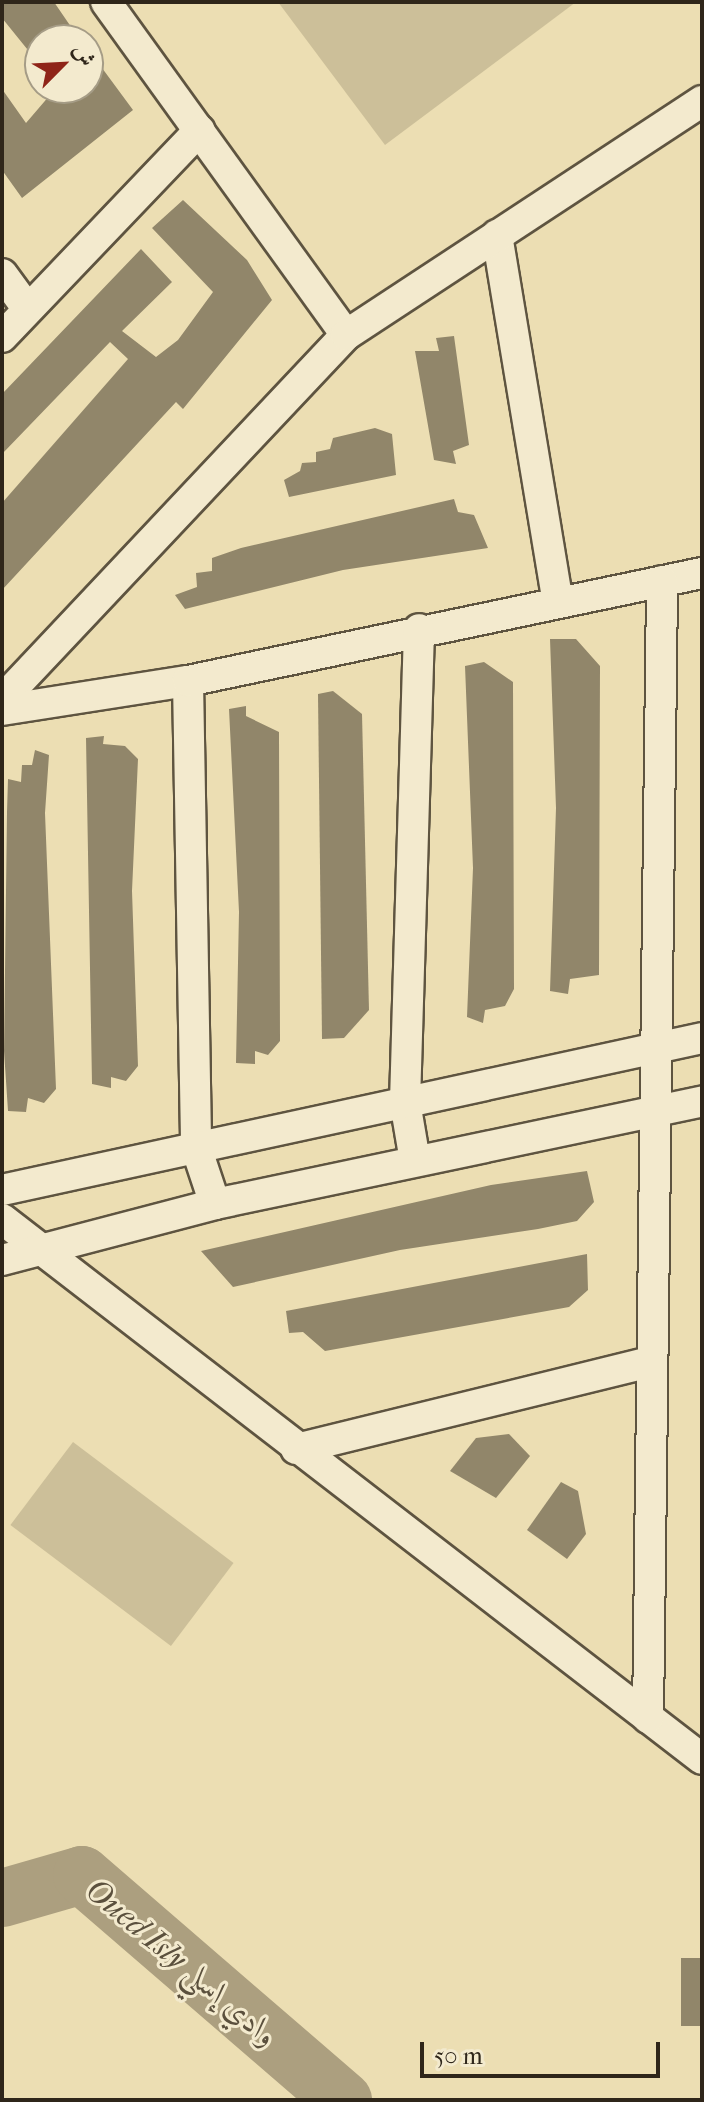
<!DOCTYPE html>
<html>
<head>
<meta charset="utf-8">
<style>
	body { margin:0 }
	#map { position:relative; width:704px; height:2102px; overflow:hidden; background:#ecdeb3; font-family:"IM FELL French Canon",Amiri,serif }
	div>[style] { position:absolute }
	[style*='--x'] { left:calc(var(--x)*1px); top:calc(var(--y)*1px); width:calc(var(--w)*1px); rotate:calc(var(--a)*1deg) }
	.green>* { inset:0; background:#ccbf99; transform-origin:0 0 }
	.river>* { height:58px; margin:-29px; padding:0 29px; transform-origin:29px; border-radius:29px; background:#ac9f7f }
	.building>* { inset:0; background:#91866a; transform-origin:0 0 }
	.roads { filter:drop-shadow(2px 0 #5e5440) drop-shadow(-2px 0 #5e5440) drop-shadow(0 2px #5e5440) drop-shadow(0 -2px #5e5440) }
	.street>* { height:30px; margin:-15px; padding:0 15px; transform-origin:15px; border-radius:15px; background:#f3eace }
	span { translate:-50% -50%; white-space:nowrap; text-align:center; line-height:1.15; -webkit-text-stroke:6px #f3eace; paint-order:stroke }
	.water-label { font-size:32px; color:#5b503d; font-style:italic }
	.frame { position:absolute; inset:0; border:4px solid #2f261a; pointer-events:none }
	.north { position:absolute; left:24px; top:24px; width:80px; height:80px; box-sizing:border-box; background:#f3eace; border:2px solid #a59c86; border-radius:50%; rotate:66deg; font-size:22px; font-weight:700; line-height:32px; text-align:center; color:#2f261a }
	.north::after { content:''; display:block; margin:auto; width:28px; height:36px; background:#8f2418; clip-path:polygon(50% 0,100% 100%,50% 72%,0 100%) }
	.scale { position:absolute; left:420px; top:2042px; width:240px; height:36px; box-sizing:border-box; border:4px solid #2f261a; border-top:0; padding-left:10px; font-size:24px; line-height:28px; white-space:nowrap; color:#2f261a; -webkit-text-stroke:6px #f3eace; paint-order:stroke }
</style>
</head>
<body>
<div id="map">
	<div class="green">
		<i style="clip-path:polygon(278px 2px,576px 2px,385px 145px)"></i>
		<i style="left:73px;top:1442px;width:201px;height:104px;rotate:37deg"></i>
	</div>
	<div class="river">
		<i style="--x:2;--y:1898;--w:83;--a:-16"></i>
		<i style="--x:82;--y:1875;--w:345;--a:40.8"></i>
	</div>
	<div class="building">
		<i style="clip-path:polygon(2px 2px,54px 2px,80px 40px,40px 40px,40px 65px,2px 18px)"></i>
		<i style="clip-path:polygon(88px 49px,133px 110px,22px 198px,2px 170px,2px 89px,26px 123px,56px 88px,88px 88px)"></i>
		<i style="clip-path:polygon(183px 200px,247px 260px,272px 300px,183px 409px,176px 402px,2px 590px,2px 503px,128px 359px,110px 342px,2px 454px,2px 394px,141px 249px,172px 282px,122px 331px,156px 357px,178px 340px,213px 292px,152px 228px)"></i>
		<i style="clip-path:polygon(454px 336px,469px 445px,453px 451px,456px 464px,434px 460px,415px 351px,439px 351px,436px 338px)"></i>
		<i style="clip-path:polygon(375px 428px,392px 434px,396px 475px,289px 497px,284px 480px,300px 471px,302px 463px,316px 462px,316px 452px,330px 449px,333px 438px)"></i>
		<i style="clip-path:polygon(454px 499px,458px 512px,474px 515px,488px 548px,343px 570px,185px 609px,175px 595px,197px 587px,196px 573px,212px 571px,212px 558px,241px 548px)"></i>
		<i style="clip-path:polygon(550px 639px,576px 639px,600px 666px,599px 975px,570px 979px,568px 994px,550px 991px,556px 808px)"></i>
		<i style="clip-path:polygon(484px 662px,513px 682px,514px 989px,505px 1006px,485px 1010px,483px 1023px,467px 1017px,473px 868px,465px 666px)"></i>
		<i style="clip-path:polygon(333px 691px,362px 714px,369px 1010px,344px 1038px,322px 1039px,318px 694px)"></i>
		<i style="clip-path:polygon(246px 706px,246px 716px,279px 732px,280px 1041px,268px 1055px,255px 1051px,255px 1064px,236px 1063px,239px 912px,229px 709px)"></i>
		<i style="clip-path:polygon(104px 736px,103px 744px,125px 746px,138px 759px,132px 891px,138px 1066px,126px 1081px,111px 1077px,111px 1088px,92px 1084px,86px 738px)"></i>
		<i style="clip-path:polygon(35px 750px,49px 755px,45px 813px,56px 1089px,44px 1103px,28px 1098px,26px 1112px,8px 1111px,4px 1051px,7px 812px,8px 779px,21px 782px,22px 765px,32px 765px)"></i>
		<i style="clip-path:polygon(587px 1171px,594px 1202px,577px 1221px,538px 1229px,400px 1250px,233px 1287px,201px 1251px,491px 1185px)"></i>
		<i style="clip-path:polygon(587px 1254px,588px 1290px,569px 1307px,325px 1351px,303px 1332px,289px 1333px,286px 1311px)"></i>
		<i style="clip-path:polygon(509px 1434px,530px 1456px,496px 1498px,450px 1471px,476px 1438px)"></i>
		<i style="clip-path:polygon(561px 1482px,578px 1491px,586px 1534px,567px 1559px,527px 1530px)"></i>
		<i style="left:681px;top:1958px;width:21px;height:68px"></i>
	</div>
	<div class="roads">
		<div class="street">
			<i style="--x:106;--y:2;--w:410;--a:54.2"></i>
			<i style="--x:497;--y:235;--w:372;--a:80.6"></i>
			<i style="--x:2;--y:274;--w:42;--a:53.7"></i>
			<i style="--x:2;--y:337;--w:286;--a:-46.3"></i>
			<i style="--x:188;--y:681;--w:466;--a:89"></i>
			<i style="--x:196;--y:1147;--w:60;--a:71.6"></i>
			<i style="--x:2;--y:700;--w:502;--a:-46.7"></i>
			<i style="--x:346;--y:335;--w:426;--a:-33.3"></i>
			<i style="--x:2;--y:710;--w:188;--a:-8.9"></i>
			<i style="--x:188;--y:681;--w:525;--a:-11.87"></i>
			<i style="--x:415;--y:1161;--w:60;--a:-99.6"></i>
			<i style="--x:405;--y:1102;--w:473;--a:-88.3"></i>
			<i style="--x:2;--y:1190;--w:716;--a:-12.25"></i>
			<i style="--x:2;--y:1219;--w:884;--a:37.65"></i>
			<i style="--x:2;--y:1260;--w:220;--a:-14.7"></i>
			<i style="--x:215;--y:1204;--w:498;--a:-11.9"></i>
			<i style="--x:296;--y:1449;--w:365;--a:-13.8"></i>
			<i style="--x:648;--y:1718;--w:1137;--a:-89.29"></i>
		</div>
	</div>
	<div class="water-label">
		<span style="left:181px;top:1963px;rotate:40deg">Oued Isly وادي إسلي</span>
	</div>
	<div class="frame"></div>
	<div class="north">ش</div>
	<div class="scale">50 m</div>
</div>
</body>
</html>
